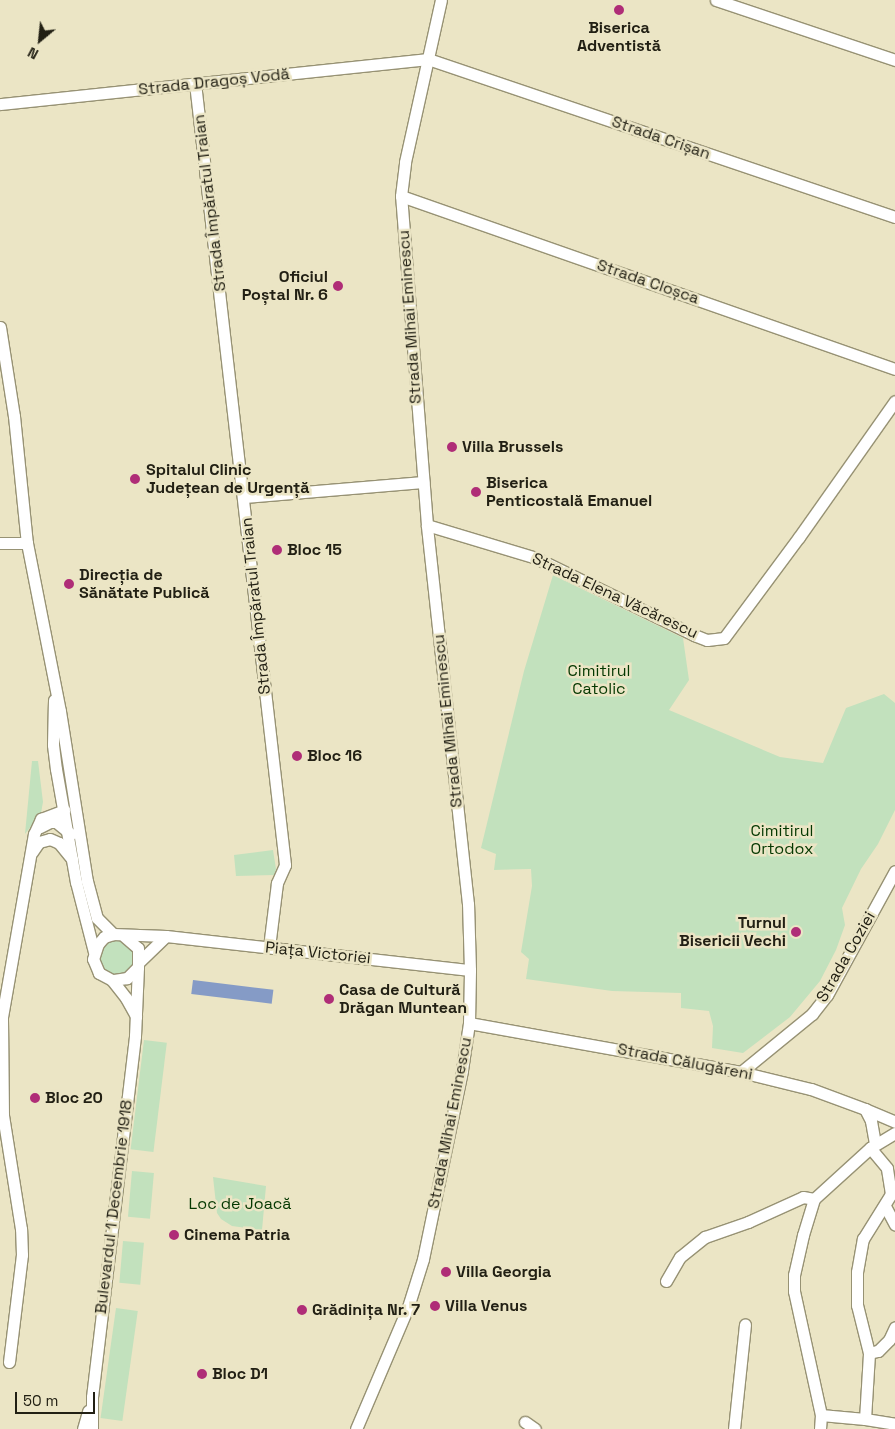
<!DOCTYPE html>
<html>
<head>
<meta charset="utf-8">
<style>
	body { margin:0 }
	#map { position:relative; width:895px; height:1429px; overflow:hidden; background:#ebe5c5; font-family:"Space Grotesk",sans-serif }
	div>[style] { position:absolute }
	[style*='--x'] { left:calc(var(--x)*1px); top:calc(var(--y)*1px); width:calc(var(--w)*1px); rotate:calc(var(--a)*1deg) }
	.green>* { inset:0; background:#c2e1bd; transform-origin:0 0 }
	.round { border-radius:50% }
	.water>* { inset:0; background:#859bc6; transform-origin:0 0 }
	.roads { filter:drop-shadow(1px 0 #979274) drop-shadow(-1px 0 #979274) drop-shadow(0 1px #979274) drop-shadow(0 -1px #979274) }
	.minor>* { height:11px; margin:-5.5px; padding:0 5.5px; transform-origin:5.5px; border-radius:5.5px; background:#fff }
	.dots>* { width:14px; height:14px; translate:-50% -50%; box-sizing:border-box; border:2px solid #ebe5c5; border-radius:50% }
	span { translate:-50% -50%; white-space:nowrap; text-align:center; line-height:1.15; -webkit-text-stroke:5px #ebe5c5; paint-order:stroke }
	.poi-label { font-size:16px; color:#222014; font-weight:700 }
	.right { translate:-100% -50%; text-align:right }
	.left { translate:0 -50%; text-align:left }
	.street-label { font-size:16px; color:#222014 }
	.park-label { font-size:16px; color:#043800 }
	.north { position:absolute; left:15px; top:15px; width:50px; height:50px; -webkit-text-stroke:4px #ebe5c5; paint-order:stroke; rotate:208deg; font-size:14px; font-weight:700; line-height:20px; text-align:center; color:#222014 }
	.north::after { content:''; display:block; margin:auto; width:18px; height:22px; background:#222014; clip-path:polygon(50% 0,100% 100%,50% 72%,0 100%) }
	.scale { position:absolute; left:15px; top:1392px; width:80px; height:22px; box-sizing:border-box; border:2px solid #222014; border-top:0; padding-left:6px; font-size:15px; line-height:18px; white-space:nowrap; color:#222014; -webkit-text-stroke:4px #ebe5c5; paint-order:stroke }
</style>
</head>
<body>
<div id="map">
	<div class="green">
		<i style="clip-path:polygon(553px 575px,683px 638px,689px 680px,669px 710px,780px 757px,823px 763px,846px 708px,884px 694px,895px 703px,895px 810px,878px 844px,861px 869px,842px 908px,845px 925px,836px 950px,820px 981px,790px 1017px,743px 1053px,712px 1048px,713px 1026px,709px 1011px,681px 1008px,681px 993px,612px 991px,526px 979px,529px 959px,521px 952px,532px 886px,531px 869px,494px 870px,496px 854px,481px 848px,524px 671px)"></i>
		<i style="clip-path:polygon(32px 761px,38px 761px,43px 802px,41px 813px,25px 834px)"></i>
		<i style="clip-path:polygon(273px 850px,276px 869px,274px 875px,236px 876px,234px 855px)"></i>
		<i class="round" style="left:98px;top:940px;width:36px;height:36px"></i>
		<i style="left:144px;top:1040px;width:23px;height:110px;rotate:7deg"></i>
		<i style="left:132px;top:1171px;width:22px;height:46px;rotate:5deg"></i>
		<i style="clip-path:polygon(213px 1177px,266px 1186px,262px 1230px,232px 1226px,221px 1219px,217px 1213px)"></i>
		<i style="left:123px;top:1241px;width:21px;height:42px;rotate:5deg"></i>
		<i style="left:116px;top:1308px;width:22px;height:111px;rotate:8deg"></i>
	</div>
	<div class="water">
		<i style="left:193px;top:980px;width:81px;height:14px;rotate:7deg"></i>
	</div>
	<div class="roads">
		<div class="minor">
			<i style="--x:716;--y:0;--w:189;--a:18.5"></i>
			<i style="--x:195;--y:83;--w:787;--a:83.43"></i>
			<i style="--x:285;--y:865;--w:20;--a:114"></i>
			<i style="--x:277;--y:883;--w:64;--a:97.1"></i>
			<i style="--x:0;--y:104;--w:430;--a:-6"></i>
			<i style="--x:428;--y:59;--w:493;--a:18.7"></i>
			<i style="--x:401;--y:196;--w:523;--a:19.3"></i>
			<i style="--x:0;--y:327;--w:90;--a:81.1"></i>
			<i style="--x:14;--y:416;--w:128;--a:84.2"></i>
			<i style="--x:27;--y:543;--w:171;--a:78.9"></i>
			<i style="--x:60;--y:711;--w:172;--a:81"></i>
			<i style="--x:87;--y:881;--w:38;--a:75"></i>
			<i style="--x:97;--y:918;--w:23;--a:45"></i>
			<i style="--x:244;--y:497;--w:180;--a:-4.8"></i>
			<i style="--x:427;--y:525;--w:114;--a:16.8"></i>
			<i style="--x:536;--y:558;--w:176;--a:26"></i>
			<i style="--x:694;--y:635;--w:14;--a:21"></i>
			<i style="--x:707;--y:640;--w:17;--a:-7"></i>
			<i style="--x:724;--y:638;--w:126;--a:-53.4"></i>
			<i style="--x:799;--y:537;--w:166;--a:-54.8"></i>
			<i style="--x:0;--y:543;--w:27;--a:0"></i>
			<i style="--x:54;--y:700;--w:45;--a:91.3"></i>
			<i style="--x:53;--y:745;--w:24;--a:83"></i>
			<i style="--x:56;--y:769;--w:115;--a:80"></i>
			<i style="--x:76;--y:882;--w:72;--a:75.6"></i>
			<i style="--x:40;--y:827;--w:11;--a:-27"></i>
			<i style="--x:50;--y:822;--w:6;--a:0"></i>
			<i style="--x:56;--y:822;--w:19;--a:39"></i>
			<i style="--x:32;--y:852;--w:12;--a:-55"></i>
			<i style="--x:39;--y:842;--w:11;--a:-15"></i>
			<i style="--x:50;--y:839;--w:10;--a:24"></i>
			<i style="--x:59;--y:843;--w:21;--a:51"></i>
			<i style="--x:124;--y:936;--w:18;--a:41"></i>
			<i style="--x:138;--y:948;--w:19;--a:90"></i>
			<i style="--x:138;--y:967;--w:16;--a:135"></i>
			<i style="--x:127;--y:978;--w:15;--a:172"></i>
			<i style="--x:112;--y:980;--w:15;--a:-152"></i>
			<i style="--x:99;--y:973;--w:15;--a:-113"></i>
			<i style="--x:93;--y:959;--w:16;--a:-72"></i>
			<i style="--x:98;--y:944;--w:9;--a:-49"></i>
			<i style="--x:104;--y:937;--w:9;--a:-18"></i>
			<i style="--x:113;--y:934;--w:53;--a:2.2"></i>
			<i style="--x:166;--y:936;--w:306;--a:6.4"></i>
			<i style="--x:140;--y:961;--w:36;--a:-44"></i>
			<i style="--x:112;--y:980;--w:23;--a:52"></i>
			<i style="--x:126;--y:998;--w:21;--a:61"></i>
			<i style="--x:469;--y:1023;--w:276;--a:10.2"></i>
			<i style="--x:741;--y:1072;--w:72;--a:13.7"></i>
			<i style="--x:811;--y:1089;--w:58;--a:20.3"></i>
			<i style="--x:865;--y:1109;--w:33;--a:23"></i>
			<i style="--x:741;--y:1072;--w:92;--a:-39.2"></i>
			<i style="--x:812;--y:1014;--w:24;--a:-52"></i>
			<i style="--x:827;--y:995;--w:141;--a:-61.3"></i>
			<i style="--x:865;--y:1109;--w:13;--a:63"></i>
			<i style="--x:871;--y:1121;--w:23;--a:80"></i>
			<i style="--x:885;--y:1206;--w:21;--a:62"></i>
			<i style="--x:666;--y:1281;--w:28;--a:-60"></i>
			<i style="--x:680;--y:1257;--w:32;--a:-39"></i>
			<i style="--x:705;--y:1237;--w:46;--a:-19.2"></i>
			<i style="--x:748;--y:1222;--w:60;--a:-24.4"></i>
			<i style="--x:803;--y:1197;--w:11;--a:10"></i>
			<i style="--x:869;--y:1353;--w:9;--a:-13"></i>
			<i style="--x:878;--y:1351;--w:16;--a:-45"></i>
			<i style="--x:889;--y:1340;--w:14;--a:-65"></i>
			<i style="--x:9;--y:1362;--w:108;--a:-83.1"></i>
			<i style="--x:22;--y:1255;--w:26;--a:-92"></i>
			<i style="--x:21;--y:1229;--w:115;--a:-99"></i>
			<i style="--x:3;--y:1115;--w:98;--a:-90.6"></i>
			<i style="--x:2;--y:1017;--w:186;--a:-80.1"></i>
			<i style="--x:34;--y:834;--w:17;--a:-65"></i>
			<i style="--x:41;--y:819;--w:25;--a:-21"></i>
			<i style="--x:821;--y:1415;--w:44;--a:5.2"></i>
			<i style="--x:865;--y:1419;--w:66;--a:-86.5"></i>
			<i style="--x:869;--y:1353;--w:49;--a:-104"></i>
			<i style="--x:857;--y:1305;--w:33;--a:-90"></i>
			<i style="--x:857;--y:1272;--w:34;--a:-80"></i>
			<i style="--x:863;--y:1239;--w:53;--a:-58.1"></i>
			<i style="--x:891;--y:1194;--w:26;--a:-99"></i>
			<i style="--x:887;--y:1168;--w:26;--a:-130"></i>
			<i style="--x:865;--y:1419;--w:30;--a:9"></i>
			<i style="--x:525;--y:1422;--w:12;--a:35"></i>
			<i style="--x:83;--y:1429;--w:19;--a:-74"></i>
			<i style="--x:92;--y:1429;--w:32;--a:-90"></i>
			<i style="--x:92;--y:1397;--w:364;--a:-83.2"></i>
			<i style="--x:135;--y:1036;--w:69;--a:-87.5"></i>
			<i style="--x:356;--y:1429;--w:133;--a:-66.9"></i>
			<i style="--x:408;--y:1307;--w:50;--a:-72.6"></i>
			<i style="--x:423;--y:1259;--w:193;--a:-78.3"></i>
			<i style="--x:462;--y:1070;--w:48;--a:-81.5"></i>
			<i style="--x:469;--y:1023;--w:53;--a:-88.9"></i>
			<i style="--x:470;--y:970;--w:66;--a:-91.7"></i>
			<i style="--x:468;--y:904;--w:381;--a:-96.2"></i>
			<i style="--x:427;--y:525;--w:330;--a:-94.5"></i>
			<i style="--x:401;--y:196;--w:34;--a:-83"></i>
			<i style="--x:405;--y:162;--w:166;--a:-77.5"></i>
			<i style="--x:734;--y:1429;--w:105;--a:-84"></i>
			<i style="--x:820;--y:1429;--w:14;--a:-86"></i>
			<i style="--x:821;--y:1415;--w:127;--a:-102.3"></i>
			<i style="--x:794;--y:1291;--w:16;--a:-90"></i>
			<i style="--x:794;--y:1275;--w:41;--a:-77.3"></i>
			<i style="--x:803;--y:1235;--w:38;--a:-73"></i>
			<i style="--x:814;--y:1199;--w:76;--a:-42.3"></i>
			<i style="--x:870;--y:1148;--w:29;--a:-31"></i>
		</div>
	</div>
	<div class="dots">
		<i style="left:619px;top:10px;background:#af2d77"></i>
		<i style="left:338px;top:286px;background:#af2d77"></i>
		<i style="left:452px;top:447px;background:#af2d77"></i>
		<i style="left:135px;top:479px;background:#af2d77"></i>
		<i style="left:476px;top:492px;background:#af2d77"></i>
		<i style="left:277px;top:550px;background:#af2d77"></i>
		<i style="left:69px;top:584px;background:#af2d77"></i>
		<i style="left:297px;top:756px;background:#af2d77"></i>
		<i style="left:796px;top:932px;background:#af2d77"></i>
		<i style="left:329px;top:999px;background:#af2d77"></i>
		<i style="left:35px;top:1098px;background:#af2d77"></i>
		<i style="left:174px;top:1235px;background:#af2d77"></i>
		<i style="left:446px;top:1272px;background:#af2d77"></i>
		<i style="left:435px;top:1306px;background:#af2d77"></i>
		<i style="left:302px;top:1310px;background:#af2d77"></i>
		<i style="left:202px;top:1374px;background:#af2d77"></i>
	</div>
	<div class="poi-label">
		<span style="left:619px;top:37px">Biserica<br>Adventistă</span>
		<span class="right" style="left:328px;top:286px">Oficiul<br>Poștal Nr. 6</span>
		<span class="left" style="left:462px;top:447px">Villa Brussels</span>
		<span class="left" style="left:146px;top:479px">Spitalul Clinic<br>Județean de Urgență</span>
		<span class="left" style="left:486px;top:492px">Biserica<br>Penticostală Emanuel</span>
		<span class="left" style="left:287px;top:550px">Bloc 15</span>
		<span class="left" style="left:79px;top:584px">Direcția de<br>Sănătate Publică</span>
		<span class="left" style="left:307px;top:756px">Bloc 16</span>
		<span class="right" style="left:786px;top:932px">Turnul<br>Bisericii Vechi</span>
		<span class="left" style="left:339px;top:999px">Casa de Cultură<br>Drăgan Muntean</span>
		<span class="left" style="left:45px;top:1098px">Bloc 20</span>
		<span class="left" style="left:184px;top:1235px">Cinema Patria</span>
		<span class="left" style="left:456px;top:1272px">Villa Georgia</span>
		<span class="left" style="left:445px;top:1306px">Villa Venus</span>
		<span class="left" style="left:312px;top:1310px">Grădinița Nr. 7</span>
		<span class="left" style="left:212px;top:1374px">Bloc D1</span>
	</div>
	<div class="street-label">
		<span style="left:214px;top:82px;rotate:-6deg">Strada Dragoș Vodă</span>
		<span style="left:661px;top:138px;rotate:19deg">Strada Crișan</span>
		<span style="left:210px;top:203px;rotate:-97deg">Strada Împăratul Traian</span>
		<span style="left:648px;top:282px;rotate:19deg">Strada Cloșca</span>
		<span style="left:410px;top:317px;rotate:-94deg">Strada Mihai Eminescu</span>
		<span style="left:615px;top:596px;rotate:25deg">Strada Elena Văcărescu</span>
		<span style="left:256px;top:606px;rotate:-96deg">Strada Împăratul Traian</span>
		<span style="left:448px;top:721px;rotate:-96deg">Strada Mihai Eminescu</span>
		<span style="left:318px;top:953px;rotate:6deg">Piața Victoriei</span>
		<span style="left:846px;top:957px;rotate:-60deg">Strada Coziei</span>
		<span style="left:685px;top:1062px;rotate:11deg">Strada Călugăreni</span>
		<span style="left:450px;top:1123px;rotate:-79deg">Strada Mihai Eminescu</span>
		<span style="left:114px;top:1207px;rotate:-83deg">Bulevardul 1 Decembrie 1918</span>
	</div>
	<div class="park-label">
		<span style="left:599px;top:680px">Cimitirul<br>Catolic</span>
		<span style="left:782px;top:840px">Cimitirul<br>Ortodox</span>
		<span style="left:240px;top:1204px">Loc de Joacă</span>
	</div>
	<div class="north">N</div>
	<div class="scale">50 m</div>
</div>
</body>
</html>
